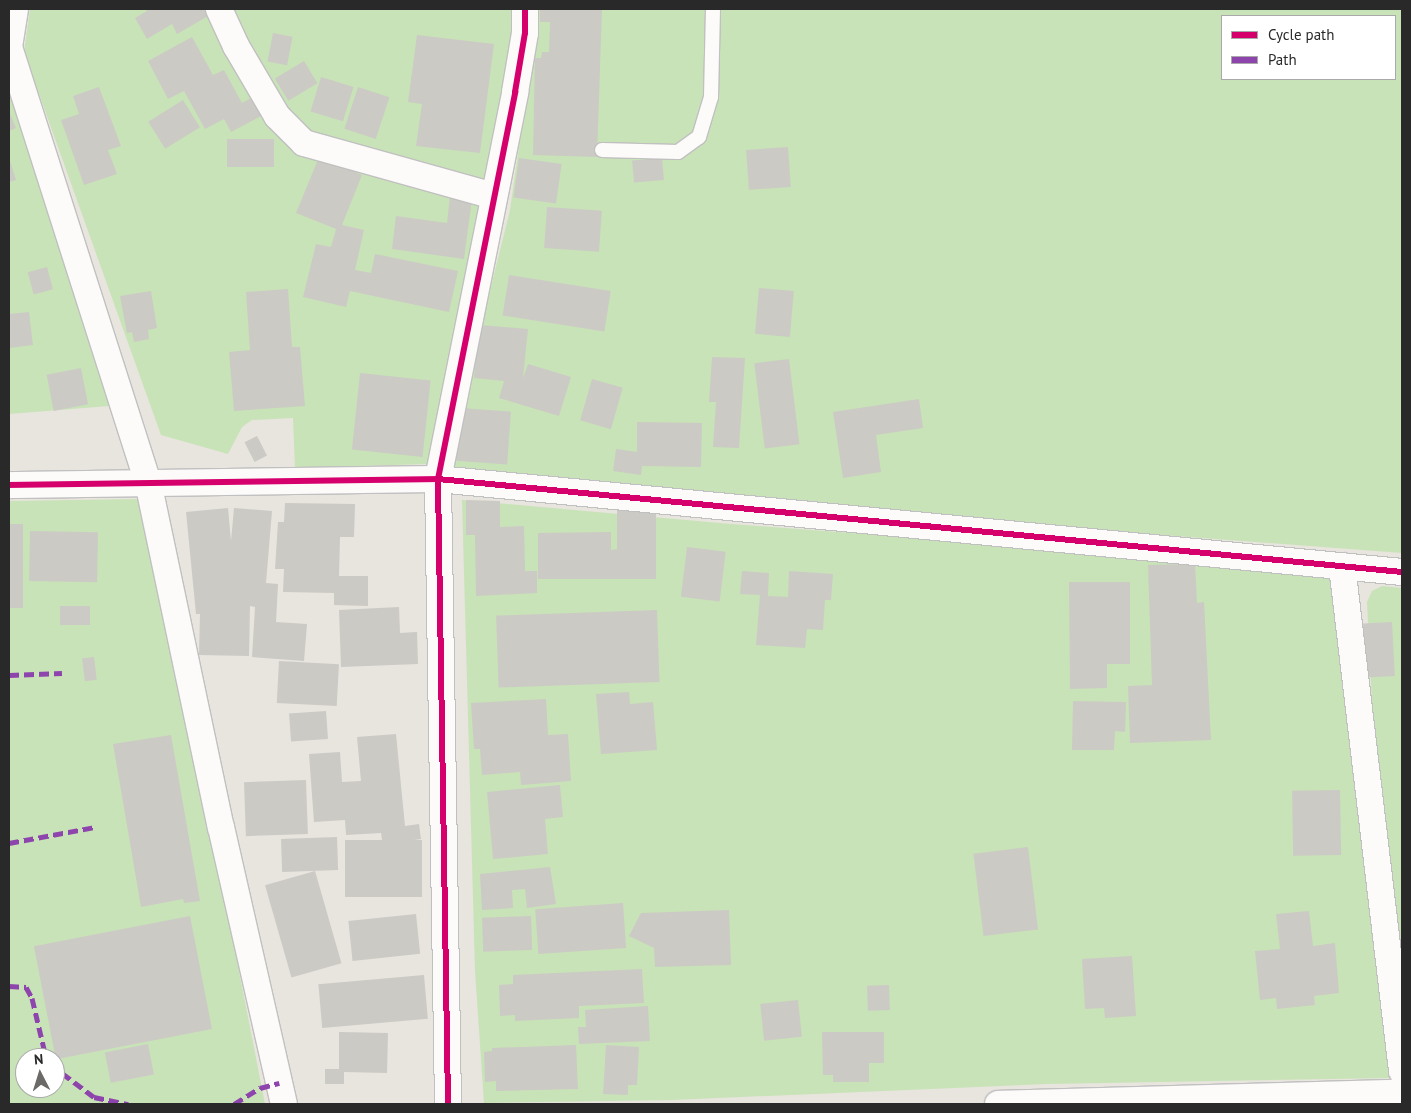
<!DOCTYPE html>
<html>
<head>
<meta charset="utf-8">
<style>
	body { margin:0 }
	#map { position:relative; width:1411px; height:1113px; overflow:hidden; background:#e8e4de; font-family:"PT Sans",sans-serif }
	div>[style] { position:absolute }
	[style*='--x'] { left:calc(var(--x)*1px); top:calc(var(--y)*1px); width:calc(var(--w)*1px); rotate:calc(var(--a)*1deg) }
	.green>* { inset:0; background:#c8e3b7 }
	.building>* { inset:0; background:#cccac5; transform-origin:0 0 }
	.roads { filter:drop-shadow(1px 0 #c1c0c0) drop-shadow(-1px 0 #c1c0c0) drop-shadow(0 1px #c1c0c0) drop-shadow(0 -1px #c1c0c0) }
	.lane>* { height:14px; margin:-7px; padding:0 7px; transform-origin:7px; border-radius:7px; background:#fcfbfa }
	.street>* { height:26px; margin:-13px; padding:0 13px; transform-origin:13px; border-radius:13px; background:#fcfbfa }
	.quiet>* { height:5px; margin-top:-2.5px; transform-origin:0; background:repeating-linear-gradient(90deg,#8e44ad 0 10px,transparent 0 15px) }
	.cycleway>* { height:6px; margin:-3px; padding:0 3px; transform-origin:3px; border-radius:3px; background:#d6006c }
	span { translate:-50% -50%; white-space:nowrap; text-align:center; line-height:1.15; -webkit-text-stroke:4.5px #fff; paint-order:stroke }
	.frame { position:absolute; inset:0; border:10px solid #292929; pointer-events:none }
	.legend { position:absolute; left:1221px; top:15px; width:175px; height:65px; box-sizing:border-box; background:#fff; border:1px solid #a9a9a9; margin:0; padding:6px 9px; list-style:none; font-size:15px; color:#292929 }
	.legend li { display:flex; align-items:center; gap:10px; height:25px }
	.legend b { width:25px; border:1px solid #a9a9a9 }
	.north { position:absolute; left:15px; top:1048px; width:50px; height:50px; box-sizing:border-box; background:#fff; border:1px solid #a9a9a9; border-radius:50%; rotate:355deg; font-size:14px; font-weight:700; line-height:20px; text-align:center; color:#292929 }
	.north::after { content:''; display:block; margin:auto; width:18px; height:22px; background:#6c6a68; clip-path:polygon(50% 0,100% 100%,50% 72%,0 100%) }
</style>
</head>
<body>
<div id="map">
	<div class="green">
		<i style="clip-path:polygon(30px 9px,514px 9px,516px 26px,488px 173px,427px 464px,295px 468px,293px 418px,252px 420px,242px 427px,228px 454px,161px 435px,24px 52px)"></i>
		<i style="clip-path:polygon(evenodd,535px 9px,1402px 9px,1402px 553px,922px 517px,453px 467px,465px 392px,510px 210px,535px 34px,535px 9px,1222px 16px,1395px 16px,1395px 79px,1222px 79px,1222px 16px)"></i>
		<i style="clip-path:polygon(9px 81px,12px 87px,109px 406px,9px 414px)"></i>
		<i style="clip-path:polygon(evenodd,139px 499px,149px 511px,265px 1104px,9px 1104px,9px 501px,139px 499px,25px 1058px,55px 1058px,55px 1088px,25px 1088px,25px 1058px)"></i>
		<i style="clip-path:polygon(462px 500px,731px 524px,865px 534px,1331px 578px,1397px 1065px,1391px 1078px,1047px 1084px,672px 1100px,484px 1103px,475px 971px)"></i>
		<i style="clip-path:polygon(1382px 586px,1402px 588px,1402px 1013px,1376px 783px,1367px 602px,1372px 591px)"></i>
	</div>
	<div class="building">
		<i style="clip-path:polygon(146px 9px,206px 9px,210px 15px,177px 34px,172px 24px,147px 39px,135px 18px,147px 11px)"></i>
		<i style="clip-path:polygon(540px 9px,602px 9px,597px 157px,533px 155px,535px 58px,541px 58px,542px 52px,549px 52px,550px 22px,540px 22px)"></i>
		<i style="left:273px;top:33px;width:20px;height:29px;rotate:11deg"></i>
		<i style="clip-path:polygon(417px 35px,494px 44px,480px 153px,416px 146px,422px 104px,408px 102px)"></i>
		<i style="clip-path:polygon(192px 37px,213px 75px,224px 70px,242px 103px,251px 98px,261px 116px,231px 132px,224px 119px,205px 129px,184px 91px,168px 99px,148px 61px)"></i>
		<i style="left:304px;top:61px;width:26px;height:34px;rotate:59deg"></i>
		<i style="left:321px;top:77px;width:34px;height:36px;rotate:17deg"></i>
		<i style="clip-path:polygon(99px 87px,121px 146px,108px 150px,117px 174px,84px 185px,61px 120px,79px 114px,73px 96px)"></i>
		<i style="left:358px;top:87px;width:33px;height:44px;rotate:18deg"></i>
		<i style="left:183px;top:100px;width:32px;height:41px;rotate:58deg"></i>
		<i style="clip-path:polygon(9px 111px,16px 128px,9px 131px)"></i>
		<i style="left:227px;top:139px;width:47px;height:28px"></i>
		<i style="left:788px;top:147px;width:40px;height:42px;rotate:86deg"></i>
		<i style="clip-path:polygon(319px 157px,362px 175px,342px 225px,364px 230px,355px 270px,371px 273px,375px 254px,458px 271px,449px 312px,350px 291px,346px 307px,303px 297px,316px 244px,331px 247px,336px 229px,296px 213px)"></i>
		<i style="clip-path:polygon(9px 158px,16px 180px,9px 182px)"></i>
		<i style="left:519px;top:158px;width:43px;height:40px;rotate:8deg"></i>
		<i style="left:662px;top:158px;width:22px;height:30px;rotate:85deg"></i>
		<i style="clip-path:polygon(450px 196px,472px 199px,464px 259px,392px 249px,396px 216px,447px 223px)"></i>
		<i style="left:547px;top:207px;width:55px;height:41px;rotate:4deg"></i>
		<i style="left:47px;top:267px;width:23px;height:20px;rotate:75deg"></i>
		<i style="left:509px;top:275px;width:103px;height:41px;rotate:9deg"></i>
		<i style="left:759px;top:288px;width:35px;height:46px;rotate:5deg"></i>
		<i style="clip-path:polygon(288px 289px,292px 347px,300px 347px,305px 406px,234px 411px,229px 352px,250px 350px,246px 292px)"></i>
		<i style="clip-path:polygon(151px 291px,157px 328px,148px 330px,149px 339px,134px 342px,132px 332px,127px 333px,120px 296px)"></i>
		<i style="clip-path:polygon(29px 312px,33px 345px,9px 348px,9px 314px)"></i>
		<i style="clip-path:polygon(479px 325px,528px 329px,523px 378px,528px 364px,571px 377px,559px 416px,499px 398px,504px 381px,474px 378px)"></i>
		<i style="clip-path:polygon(712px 357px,745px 358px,739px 448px,713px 447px,716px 402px,709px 402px)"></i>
		<i style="left:789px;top:359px;width:86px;height:35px;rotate:83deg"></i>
		<i style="left:81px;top:368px;width:37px;height:35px;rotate:79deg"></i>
		<i style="left:360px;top:373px;width:71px;height:77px;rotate:6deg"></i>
		<i style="left:592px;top:379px;width:32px;height:43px;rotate:16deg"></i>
		<i style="clip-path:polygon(919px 399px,923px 428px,876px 435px,881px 472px,843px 478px,833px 412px)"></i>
		<i style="left:460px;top:408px;width:51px;height:53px;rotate:4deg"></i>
		<i style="clip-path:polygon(637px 422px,702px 423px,701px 467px,642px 466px,641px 475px,613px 471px,616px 449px,637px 452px)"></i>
		<i style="left:257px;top:436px;width:22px;height:14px;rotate:63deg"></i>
		<i style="clip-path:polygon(466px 500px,500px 501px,500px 527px,524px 526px,525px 571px,537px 571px,537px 593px,476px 596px,475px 535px,466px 535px)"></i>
		<i style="clip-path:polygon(285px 503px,355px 504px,354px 537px,340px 537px,339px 576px,368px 576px,368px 606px,334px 605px,334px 593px,283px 592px,284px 569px,275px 569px,278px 522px,284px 522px)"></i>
		<i style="clip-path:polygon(228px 508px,231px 541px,234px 508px,272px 511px,266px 583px,278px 584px,276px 622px,307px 624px,304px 661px,252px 657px,255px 607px,250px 606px,249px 656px,199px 655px,200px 614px,196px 614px,186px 512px)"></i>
		<i style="clip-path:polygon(617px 510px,656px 510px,656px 579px,538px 579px,538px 533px,611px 532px,611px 550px,617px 549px)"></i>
		<i style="left:9px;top:524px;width:14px;height:84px"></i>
		<i style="left:30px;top:531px;width:68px;height:50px;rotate:1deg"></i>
		<i style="left:687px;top:547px;width:39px;height:50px;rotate:7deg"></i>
		<i style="clip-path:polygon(1195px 564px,1197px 603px,1204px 602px,1211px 740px,1130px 743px,1128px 686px,1152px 685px,1148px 565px)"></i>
		<i style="clip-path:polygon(742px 571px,769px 573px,768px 596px,788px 597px,789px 571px,833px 574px,831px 600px,825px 600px,823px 630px,807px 629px,805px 648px,756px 645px,760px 595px,740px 594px)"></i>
		<i style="clip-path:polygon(1069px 582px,1130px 582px,1130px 664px,1107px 664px,1107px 688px,1070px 689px)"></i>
		<i style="left:60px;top:606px;width:30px;height:19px"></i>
		<i style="clip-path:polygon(399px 607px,400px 633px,417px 632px,418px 664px,341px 667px,339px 610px)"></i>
		<i style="left:657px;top:610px;width:72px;height:161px;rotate:88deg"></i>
		<i style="left:1392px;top:622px;width:54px;height:29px;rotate:87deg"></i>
		<i style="left:94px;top:657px;width:23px;height:12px;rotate:83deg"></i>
		<i style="left:279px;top:661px;width:60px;height:42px;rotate:3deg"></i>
		<i style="clip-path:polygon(629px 692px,630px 704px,653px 702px,657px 750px,601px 754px,596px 694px)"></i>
		<i style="clip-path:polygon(546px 699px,548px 735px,568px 734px,571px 781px,521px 785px,520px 772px,482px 775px,480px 749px,474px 749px,471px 703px)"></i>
		<i style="clip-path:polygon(1073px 701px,1126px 702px,1125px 732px,1115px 731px,1114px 750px,1072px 750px)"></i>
		<i style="left:326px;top:711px;width:28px;height:37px;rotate:86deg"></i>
		<i style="clip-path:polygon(396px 734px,405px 826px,419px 824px,421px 839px,414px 840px,422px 840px,422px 897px,345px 897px,345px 840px,382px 840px,381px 833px,346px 835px,345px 820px,314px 822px,309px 754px,340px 752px,342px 782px,361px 781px,357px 737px)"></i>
		<i style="clip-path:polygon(171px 735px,200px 901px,184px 903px,183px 899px,141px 907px,113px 744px)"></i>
		<i style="left:306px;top:780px;width:54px;height:62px;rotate:88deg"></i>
		<i style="clip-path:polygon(560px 785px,563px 817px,545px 819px,548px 854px,493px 859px,487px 792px)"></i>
		<i style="left:1340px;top:790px;width:65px;height:48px;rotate:89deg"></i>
		<i style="left:337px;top:837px;width:33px;height:56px;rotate:88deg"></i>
		<i style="left:1028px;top:847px;width:83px;height:55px;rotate:83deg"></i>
		<i style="clip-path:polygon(550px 867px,556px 904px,527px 908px,525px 889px,512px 890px,513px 908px,482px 910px,480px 874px)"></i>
		<i style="left:315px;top:871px;width:96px;height:52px;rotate:74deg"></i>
		<i style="left:623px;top:903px;width:45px;height:88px;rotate:86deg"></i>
		<i style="clip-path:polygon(729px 910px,731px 965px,655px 967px,654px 948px,629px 936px,641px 913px)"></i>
		<i style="clip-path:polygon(1309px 911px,1313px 946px,1335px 943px,1339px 993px,1314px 996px,1315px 1005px,1277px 1009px,1276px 998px,1260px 1000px,1255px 951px,1280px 949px,1276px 914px)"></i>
		<i style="left:416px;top:914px;width:40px;height:68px;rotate:84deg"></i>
		<i style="left:190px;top:916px;width:115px;height:159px;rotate:79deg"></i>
		<i style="left:531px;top:916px;width:34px;height:49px;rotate:88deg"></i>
		<i style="clip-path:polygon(1132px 956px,1136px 1016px,1105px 1018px,1104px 1008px,1085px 1009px,1082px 959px)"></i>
		<i style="clip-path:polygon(642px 969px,644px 1003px,579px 1006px,579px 1018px,515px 1021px,515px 1015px,500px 1016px,499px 985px,513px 984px,513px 975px)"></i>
		<i style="left:424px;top:975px;width:44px;height:106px;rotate:85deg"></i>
		<i style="left:889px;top:985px;width:25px;height:22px;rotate:88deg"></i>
		<i style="left:798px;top:1000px;width:37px;height:38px;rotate:84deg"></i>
		<i style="clip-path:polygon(648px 1006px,650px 1041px,579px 1044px,578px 1027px,586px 1027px,585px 1010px)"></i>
		<i style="clip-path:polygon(339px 1032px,388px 1033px,387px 1073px,344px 1072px,344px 1084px,325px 1084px,325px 1069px,339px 1069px)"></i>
		<i style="clip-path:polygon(822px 1032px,884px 1032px,884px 1063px,869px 1063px,869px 1082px,833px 1082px,833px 1075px,823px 1075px)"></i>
		<i style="left:148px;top:1044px;width:31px;height:44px;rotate:79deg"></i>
		<i style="clip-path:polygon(576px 1045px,578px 1089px,496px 1091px,496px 1081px,485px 1082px,484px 1052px,492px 1051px,492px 1048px)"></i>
		<i style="clip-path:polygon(606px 1045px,639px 1047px,637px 1085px,628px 1085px,628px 1095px,603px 1094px)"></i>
	</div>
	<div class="roads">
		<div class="lane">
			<i style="--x:602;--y:150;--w:76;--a:1.5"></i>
			<i style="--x:678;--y:152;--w:26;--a:-36"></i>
			<i style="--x:699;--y:137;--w:42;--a:-73.3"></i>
			<i style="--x:711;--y:97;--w:88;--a:-88.7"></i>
		</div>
		<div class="street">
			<i style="--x:219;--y:9;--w:41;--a:65.3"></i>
			<i style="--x:236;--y:46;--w:81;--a:59.6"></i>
			<i style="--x:277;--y:116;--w:38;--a:45"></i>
			<i style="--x:304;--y:143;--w:197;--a:15.6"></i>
			<i style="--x:9;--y:47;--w:457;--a:72.3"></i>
			<i style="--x:148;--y:482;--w:353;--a:78.1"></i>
			<i style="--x:221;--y:827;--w:284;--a:77.2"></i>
			<i style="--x:9;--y:47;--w:38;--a:-81"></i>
			<i style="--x:9;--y:485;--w:429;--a:-0.8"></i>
			<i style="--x:438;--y:479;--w:968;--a:5.51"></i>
			<i style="--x:1342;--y:566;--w:509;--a:83.22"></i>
			<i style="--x:448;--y:1104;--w:625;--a:-90.92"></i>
			<i style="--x:438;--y:479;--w:395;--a:-78.7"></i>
			<i style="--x:515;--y:92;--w:60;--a:-80.4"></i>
			<i style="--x:525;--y:33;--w:24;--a:-90"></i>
			<i style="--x:998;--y:1104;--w:404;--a:-1.6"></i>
		</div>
	</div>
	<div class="quiet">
		<i style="--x:9;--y:675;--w:53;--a:-2.2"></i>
		<i style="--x:9;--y:843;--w:87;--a:-10.5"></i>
		<i style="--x:9;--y:986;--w:17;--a:3"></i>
		<i style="--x:26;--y:987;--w:13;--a:61"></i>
		<i style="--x:32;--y:998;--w:57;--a:76.7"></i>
		<i style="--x:45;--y:1053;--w:7;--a:45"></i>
		<i style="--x:55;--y:1065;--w:11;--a:49"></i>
		<i style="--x:62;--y:1073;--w:40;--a:37"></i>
		<i style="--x:94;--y:1097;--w:35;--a:12"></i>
		<i style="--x:234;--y:1104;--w:31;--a:-32"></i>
		<i style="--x:260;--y:1088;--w:20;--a:-15"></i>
	</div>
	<div class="cycleway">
		<i style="--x:9;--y:485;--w:429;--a:-0.8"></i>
		<i style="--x:438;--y:479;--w:968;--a:5.51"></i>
		<i style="--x:448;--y:1104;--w:625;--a:-90.92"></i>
		<i style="--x:438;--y:479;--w:395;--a:-78.7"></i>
		<i style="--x:515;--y:92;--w:60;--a:-80.4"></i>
		<i style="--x:525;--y:33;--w:24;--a:-90"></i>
	</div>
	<div class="frame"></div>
	<ul class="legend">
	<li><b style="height:6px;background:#d6006c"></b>Cycle path</li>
	<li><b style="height:6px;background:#8e44ad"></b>Path</li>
	</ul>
	<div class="north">N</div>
</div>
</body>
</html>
